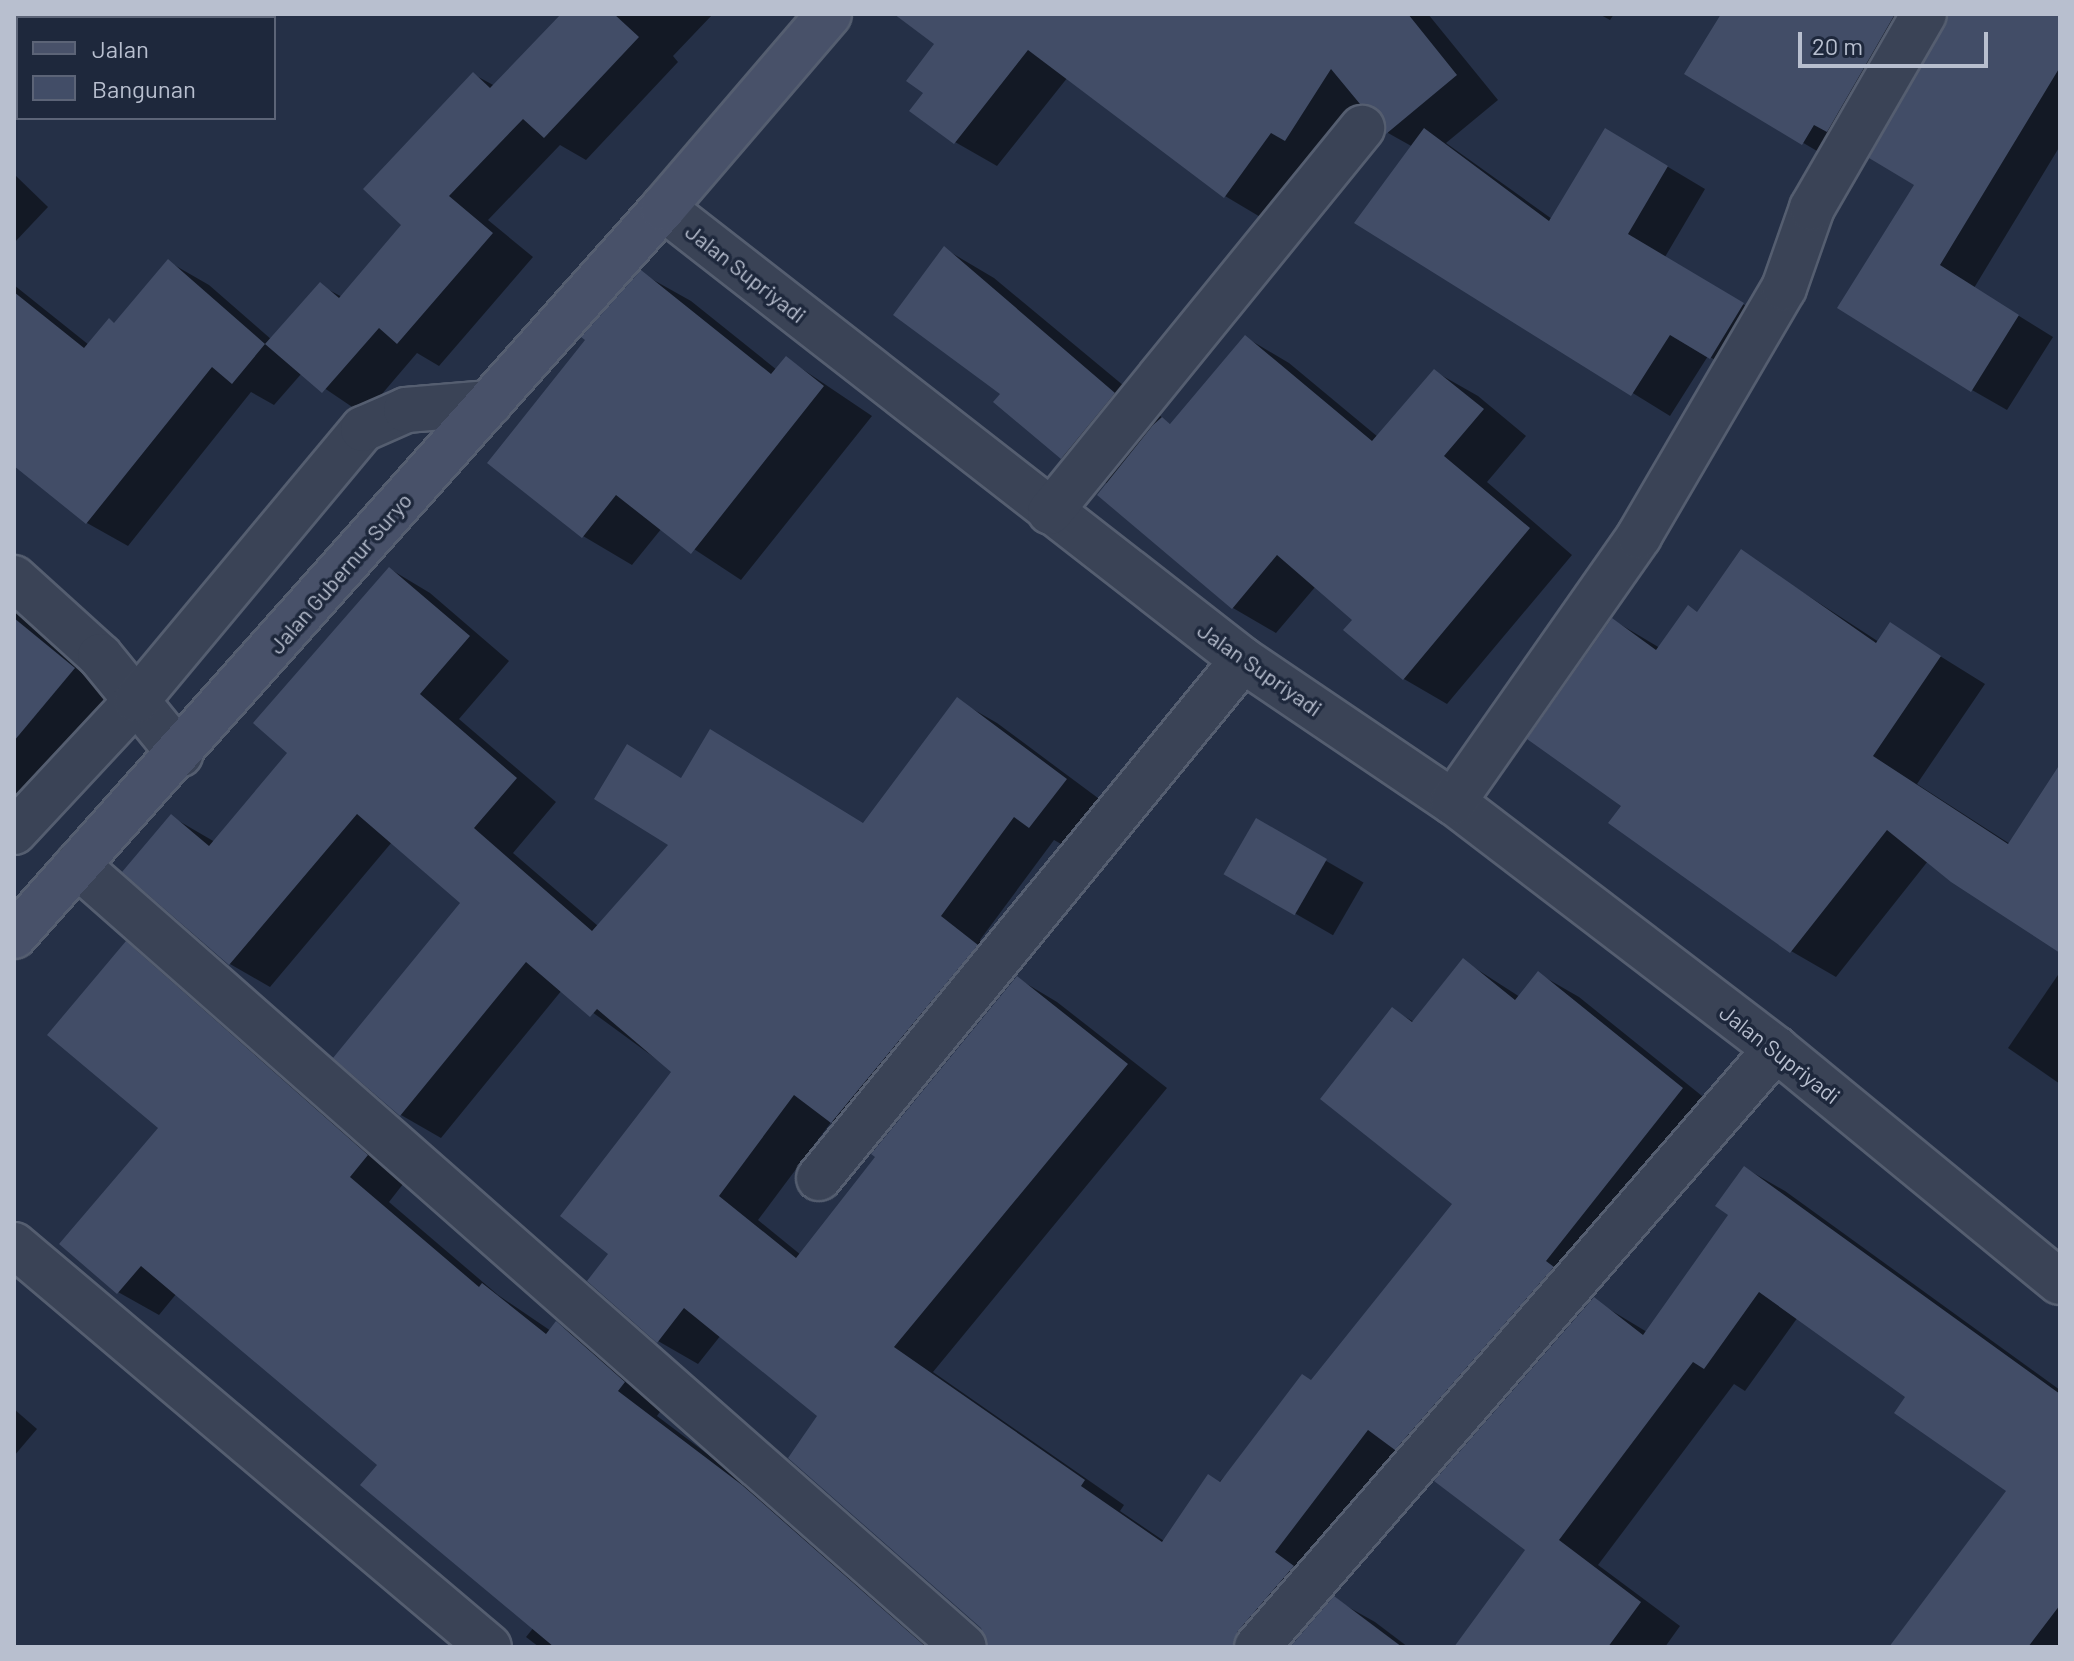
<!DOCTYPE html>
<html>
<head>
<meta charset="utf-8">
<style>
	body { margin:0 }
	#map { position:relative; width:2074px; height:1661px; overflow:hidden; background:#253047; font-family:Barlow,sans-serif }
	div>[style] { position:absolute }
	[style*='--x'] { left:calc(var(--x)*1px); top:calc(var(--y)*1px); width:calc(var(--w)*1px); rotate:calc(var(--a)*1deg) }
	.shadow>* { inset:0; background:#0007; transform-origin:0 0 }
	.building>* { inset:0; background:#424d67; transform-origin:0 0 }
	.roads { filter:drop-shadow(2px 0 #555e70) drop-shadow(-2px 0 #555e70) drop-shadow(0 2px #555e70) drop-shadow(0 -2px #555e70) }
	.minor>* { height:44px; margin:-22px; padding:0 22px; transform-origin:22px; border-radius:22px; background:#3a4356 }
	.secondary>* { height:44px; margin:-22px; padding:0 22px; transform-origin:22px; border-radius:22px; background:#485169 }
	span { translate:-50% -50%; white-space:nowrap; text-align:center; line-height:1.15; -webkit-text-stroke:7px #1e283c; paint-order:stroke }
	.street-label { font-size:22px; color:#b8bfcf }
	.frame { position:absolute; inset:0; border:16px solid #b8bfcf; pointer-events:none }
	.legend { position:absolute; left:16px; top:16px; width:260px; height:104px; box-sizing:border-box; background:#1e283c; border:2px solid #5c6477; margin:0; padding:10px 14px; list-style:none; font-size:24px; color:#b8bfcf }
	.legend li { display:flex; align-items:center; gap:16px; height:40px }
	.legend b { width:40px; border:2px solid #5c6477 }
	.scale { position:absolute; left:1798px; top:32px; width:190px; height:36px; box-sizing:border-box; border:4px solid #b8bfcf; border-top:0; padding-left:10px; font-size:24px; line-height:28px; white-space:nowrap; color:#b8bfcf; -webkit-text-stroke:6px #1e283c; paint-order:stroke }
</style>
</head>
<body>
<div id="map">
	<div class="shadow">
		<i style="clip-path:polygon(564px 14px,713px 14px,673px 56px,678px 62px,586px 160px,560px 145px,488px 220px,533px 257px,439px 366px,417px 353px,364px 415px,302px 373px,274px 405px,251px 392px,128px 546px,87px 523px,14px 464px,14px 285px,89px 345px,115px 325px,169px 262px,209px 285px,272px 340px,320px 285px,342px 297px,404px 225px,473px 74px,495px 86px)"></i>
		<i style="clip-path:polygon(897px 14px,1428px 14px,1498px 100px,1446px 143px,1552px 219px,1643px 152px,1705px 189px,1665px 257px,1781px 327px,1749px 379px,1708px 356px,1670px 416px,1357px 223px,1413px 147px,1388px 133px,1382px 114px,1366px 105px,1328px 164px,1267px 221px,1225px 196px,1068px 77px,997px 166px,955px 142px,926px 92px,936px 44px)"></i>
		<i style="clip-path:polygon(1599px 14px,1614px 14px,1610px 20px)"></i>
		<i style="clip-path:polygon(1723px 14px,2060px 14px,2060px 146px,1974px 288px,2053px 337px,2007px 410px,1972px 390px,1916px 185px,1947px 16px,1839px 164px,1687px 74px)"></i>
		<i style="clip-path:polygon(14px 174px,48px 207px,14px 243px)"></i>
		<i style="clip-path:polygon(945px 249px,994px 278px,1171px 425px,1245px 337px,1289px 363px,1378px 437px,1434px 371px,1478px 396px,1526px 436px,1487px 482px,1572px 555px,1447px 704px,1404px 679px,1354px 619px,1316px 586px,1276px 633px,1233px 608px,1108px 484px,1062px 457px,1003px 393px)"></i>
		<i style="clip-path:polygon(641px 273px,691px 301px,777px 370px,786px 358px,872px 416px,741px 580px,662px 528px,632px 565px,583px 536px)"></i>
		<i style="clip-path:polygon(1741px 552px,1879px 642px,1890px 625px,1985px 684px,1917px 784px,2010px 844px,2060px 768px,2060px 951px,1928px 861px,1836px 977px,1791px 951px,1623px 805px,1613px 620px,1660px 648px,1698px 613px)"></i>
		<i style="clip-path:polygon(390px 569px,430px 593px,509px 661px,459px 719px,556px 802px,513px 853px,598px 926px,671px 845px,682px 779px,864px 825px,957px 700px,997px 723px,1106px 804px,1070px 849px,1054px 840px,980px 940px,1016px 969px,873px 1145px,832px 1121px,758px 1220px,801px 1255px,1017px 978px,1057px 1002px,1167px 1088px,933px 1372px,1124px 1505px,1120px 1511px,1164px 1541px,1313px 1382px,1454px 1204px,1393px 1010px,1414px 1022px,1464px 961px,1520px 997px,1539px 974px,1579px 997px,1722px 1112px,1284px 1647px,989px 1647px,982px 1627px,820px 1416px,721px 1335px,698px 1364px,658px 1341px,611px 1254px,674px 1072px,562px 990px,441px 1138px,401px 1115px,336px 1057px,462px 903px,392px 842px,270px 987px,230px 964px,172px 817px,215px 842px,290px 753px)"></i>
		<i style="clip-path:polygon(14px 608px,126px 700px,14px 834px)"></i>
		<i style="left:1257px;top:821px;width:123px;height:61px;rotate:30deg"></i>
		<i style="clip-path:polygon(126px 944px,166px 967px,407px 1179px,389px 1202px,498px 1295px,551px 1331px,557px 1324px,597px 1347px,664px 1406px,657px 1416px,783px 1511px,938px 1647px,539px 1647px,526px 1637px,534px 1627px,379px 1465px,177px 1293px,159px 1315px,118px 1292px,161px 1127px)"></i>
		<i style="clip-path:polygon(2060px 972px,2060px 1084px,2008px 1048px)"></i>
		<i style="clip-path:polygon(1745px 1168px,1785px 1191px,2060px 1390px,2060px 1647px,1891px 1647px,2009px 1490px,1908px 1397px,1798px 1317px,1745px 1391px,1734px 1384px,1598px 1565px,1680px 1626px,1665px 1647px,1456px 1647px,1528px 1550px,1594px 1300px,1647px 1332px,1730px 1215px)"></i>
		<i style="clip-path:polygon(14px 1409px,37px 1429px,14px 1456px)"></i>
		<i style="clip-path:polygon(1334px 1599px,1375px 1622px,1408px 1647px,1293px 1647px)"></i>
	</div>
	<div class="building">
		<i style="clip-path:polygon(561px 14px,614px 14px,639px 37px,544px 138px,523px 119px,449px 196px,493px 233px,397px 344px,379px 328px,322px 393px,265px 344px,232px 384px,212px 367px,86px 524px,14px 466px,14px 292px,84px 348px,109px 318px,114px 323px,168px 259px,265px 344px,320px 282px,339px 298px,401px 225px,363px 189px,473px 72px,490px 88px)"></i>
		<i style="clip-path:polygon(894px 14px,1408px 14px,1457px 75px,1386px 134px,1378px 109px,1360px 104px,1331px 69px,1285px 141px,1271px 133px,1224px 198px,1028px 50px,954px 144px,909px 111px,923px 93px,906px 81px,934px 44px)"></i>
		<i style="clip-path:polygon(1721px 14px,1895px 14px,1827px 132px,1814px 125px,1802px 145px,1684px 74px)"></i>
		<i style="clip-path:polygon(1949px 14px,2060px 14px,2060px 67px,1940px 265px,2019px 315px,1971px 392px,1837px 308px,1914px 185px,1869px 158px)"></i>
		<i style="clip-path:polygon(1424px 128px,1549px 221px,1605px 128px,1668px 166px,1628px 234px,1744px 303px,1710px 359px,1670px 335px,1631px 396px,1354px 223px)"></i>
		<i style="clip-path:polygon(944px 246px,1115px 393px,1061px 459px,993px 402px,1000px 394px,893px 315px)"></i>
		<i style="clip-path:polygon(641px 270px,771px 374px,786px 356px,824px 386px,691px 554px,616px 495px,582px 538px,487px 463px,585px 340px,581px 337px)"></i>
		<i style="clip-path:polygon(1245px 335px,1372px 441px,1434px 369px,1484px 409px,1444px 456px,1530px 528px,1403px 680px,1343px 630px,1352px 620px,1277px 555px,1232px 609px,1097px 495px,1153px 425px,1162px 417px,1170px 424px)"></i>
		<i style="clip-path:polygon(1741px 549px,1876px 643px,1890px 622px,1941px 656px,1873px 756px,2008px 844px,2060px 764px,2060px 953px,1951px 882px,1887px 830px,1790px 953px,1608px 823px,1621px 806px,1527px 739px,1612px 618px,1656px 650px,1688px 605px,1697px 612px)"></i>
		<i style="clip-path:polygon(389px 567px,470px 636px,420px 694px,517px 778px,474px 828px,592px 931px,668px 845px,594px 799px,627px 744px,681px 778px,710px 729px,863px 823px,957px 697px,1067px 779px,1029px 828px,1014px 817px,941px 916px,978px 945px,831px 1123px,794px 1095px,719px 1196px,796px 1258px,875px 1157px,871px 1154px,1017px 976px,1128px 1064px,894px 1347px,1085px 1480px,1081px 1486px,1162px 1542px,1208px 1474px,1220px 1482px,1302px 1374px,1311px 1380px,1452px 1204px,1320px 1099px,1392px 1007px,1412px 1022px,1463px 958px,1515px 1000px,1538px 971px,1683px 1088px,1546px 1261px,1554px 1267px,1395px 1450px,1368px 1430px,1275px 1552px,1294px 1566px,1238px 1631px,1233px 1647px,988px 1647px,981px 1628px,788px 1458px,817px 1416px,684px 1308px,657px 1343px,587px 1281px,608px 1254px,560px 1216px,671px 1072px,597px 1009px,590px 1017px,526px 962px,400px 1116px,333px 1058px,460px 903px,357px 814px,229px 965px,122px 872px,171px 814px,209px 846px,287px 753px,253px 723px)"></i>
		<i style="clip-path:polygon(14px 618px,75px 668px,14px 741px)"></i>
		<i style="left:1256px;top:818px;width:82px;height:65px;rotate:30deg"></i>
		<i style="clip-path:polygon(126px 941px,368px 1155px,350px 1177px,479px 1287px,482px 1283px,546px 1334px,556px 1321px,625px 1382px,618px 1391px,742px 1485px,926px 1647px,554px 1647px,360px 1485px,377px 1465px,141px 1266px,117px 1294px,59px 1244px,158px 1128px,47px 1035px)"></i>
		<i style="clip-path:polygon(1744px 1166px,2060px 1394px,2060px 1605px,2028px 1647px,1889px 1647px,2006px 1491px,1894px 1413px,1905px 1397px,1759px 1292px,1704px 1369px,1693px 1362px,1559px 1540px,1641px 1602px,1608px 1647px,1454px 1647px,1525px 1550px,1434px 1481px,1594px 1297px,1643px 1335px,1728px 1215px,1715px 1206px)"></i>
		<i style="clip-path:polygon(1334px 1596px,1402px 1647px,1290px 1647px)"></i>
	</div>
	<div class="roads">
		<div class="minor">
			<i style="--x:663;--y:208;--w:735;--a:37.93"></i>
			<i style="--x:1243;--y:660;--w:254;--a:34.1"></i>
			<i style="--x:1453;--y:802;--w:407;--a:37.4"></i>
			<i style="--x:1776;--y:1049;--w:367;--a:39.4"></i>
			<i style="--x:1050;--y:512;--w:495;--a:-50.9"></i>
			<i style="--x:14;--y:578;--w:116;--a:42.2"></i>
			<i style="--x:100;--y:656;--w:127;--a:50.8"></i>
			<i style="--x:1453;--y:802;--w:325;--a:-55"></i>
			<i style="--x:1639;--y:536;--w:287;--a:-59.7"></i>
			<i style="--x:1784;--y:288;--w:85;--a:-70.7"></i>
			<i style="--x:1812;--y:208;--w:224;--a:-60"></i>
			<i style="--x:14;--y:832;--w:180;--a:-47"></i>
			<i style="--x:137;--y:700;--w:353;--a:-50.2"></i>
			<i style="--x:363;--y:429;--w:47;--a:-23.8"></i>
			<i style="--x:406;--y:410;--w:84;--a:-4.8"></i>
			<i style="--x:77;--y:865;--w:1182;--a:41.4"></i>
			<i style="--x:819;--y:1178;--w:669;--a:-50.7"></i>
			<i style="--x:14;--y:1245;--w:622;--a:40.24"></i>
			<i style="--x:1257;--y:1647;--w:792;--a:-49.05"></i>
		</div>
		<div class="secondary">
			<i style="--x:14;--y:936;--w:975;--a:-48.28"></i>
			<i style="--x:663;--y:208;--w:255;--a:-49.4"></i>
		</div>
	</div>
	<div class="street-label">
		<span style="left:746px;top:273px;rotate:38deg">Jalan Supriyadi</span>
		<span style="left:340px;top:573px;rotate:-49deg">Jalan Gubernur Suryo</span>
		<span style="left:1260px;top:669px;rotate:35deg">Jalan Supriyadi</span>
		<span style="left:1780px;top:1054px;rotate:38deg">Jalan Supriyadi</span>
	</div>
	<div class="frame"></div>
	<ul class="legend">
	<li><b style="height:10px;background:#485169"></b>Jalan</li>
	<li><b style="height:22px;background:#424d67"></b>Bangunan</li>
	</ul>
	<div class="scale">20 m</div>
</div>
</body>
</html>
